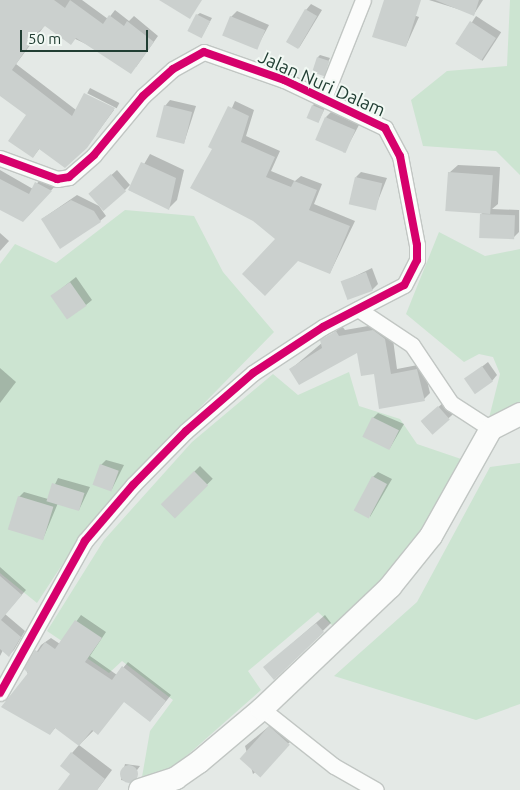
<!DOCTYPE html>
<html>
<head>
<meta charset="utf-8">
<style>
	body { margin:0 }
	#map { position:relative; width:520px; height:790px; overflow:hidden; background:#e4e9e6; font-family:Ubuntu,sans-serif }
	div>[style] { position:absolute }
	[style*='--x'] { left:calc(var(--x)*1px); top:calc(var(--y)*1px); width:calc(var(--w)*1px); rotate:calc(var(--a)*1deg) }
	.green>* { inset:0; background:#cce4d1 }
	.shadow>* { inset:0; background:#0003; transform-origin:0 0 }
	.building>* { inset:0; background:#cbd0ce; transform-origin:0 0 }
	.round { border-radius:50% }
	.roads { filter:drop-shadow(1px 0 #c1c6c3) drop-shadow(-1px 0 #c1c6c3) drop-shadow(0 1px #c1c6c3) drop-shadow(0 -1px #c1c6c3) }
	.minor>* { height:15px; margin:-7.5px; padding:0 7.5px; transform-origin:7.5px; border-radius:7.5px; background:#fbfcfb }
	.secondary>* { height:22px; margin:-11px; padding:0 11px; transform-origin:11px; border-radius:11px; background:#fbfcfb }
	.cycleway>* { height:8px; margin:-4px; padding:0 4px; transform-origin:4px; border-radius:4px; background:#d6006c }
	span { translate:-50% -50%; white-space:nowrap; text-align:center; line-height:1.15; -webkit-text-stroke:4px #f2f9f4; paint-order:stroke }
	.street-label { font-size:18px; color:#213e33 }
	.scale { position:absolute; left:20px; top:30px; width:128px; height:22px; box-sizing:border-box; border:2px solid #213e33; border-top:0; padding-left:6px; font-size:15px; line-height:18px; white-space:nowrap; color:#213e33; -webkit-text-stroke:4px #f2f9f4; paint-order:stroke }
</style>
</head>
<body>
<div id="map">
	<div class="green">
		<i style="clip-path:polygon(510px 0,520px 0,520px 175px,496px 151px,423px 146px,411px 100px,447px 71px,507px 66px)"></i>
		<i style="clip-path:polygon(125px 210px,194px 216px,223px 272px,274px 332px,127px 482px,79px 539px,37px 603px,0 573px,0 264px,15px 244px,56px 263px)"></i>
		<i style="clip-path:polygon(439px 232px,485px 256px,520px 249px,520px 403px,489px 418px,500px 374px,493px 357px,479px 354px,464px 362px,406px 314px)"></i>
		<i style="clip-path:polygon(349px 372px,359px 406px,400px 419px,417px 444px,464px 460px,405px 559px,335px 628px,318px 612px,248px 671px,261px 690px,174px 767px,142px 777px,150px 731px,173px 700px,122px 661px,109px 673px,47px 631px,104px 540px,192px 442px,273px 374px,298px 395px)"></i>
		<i style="clip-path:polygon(520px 463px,520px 704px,476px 720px,334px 676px,417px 602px,490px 467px)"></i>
	</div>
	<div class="shadow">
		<i style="clip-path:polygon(0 0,82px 0,108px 19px,115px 10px,129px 21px,134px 16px,158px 36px,136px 67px,45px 25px,16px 64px,76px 110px,85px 95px,114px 110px,86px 148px,40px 148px,33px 157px,28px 114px,0 95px)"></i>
		<i style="clip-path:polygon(429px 0,483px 0,474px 14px)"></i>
		<i style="clip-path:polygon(311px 4px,322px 10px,299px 48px,306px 10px)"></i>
		<i style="clip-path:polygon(387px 6px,419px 17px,406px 46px)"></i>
		<i style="clip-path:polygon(237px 11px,269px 25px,256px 49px,231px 17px)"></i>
		<i style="clip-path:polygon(200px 13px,212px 18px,202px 36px,197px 15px)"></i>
		<i style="left:476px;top:16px;width:30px;height:34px;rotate:33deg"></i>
		<i style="clip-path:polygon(320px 55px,330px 58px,322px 75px,318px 57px)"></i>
		<i style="left:90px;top:88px;width:33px;height:6px;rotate:27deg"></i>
		<i style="clip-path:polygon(170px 100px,196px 106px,184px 143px,165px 106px)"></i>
		<i style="clip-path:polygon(235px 101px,254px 110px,246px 136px,280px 151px,271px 171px,295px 181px,301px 176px,322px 184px,314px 204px,355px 221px,330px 273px,277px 239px,214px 149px)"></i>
		<i style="clip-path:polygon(315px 103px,325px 108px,318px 122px,313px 105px)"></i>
		<i style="clip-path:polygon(331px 112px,359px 125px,344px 153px,326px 117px)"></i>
		<i style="clip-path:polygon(150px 154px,184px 170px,177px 200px,169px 208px,129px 190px)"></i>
		<i style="clip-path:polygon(458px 165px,500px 167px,498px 204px,492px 209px,519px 210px,519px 232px,513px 238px,481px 214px,484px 212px,449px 173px)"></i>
		<i style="clip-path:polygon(0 170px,33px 189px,41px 178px,56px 185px,28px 216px,0 209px)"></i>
		<i style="clip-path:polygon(117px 170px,130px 185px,125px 190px,96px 189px)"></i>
		<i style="clip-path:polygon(361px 172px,387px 178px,375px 208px,356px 177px)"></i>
		<i style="clip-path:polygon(77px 195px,99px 206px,106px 216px,100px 221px,42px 219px)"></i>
		<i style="clip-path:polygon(0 233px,9px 241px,0 251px)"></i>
		<i style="clip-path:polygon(372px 268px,378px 284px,372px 290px,343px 282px)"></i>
		<i style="clip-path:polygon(76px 277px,92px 300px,86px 305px,52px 296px)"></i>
		<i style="clip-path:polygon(380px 324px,392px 332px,397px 369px,423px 364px,430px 393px,424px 399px,375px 373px,358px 351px,291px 369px,342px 326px,345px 330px)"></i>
		<i style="clip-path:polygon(488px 362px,497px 375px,492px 381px,466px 379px)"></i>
		<i style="clip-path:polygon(0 368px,16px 382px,0 403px)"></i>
		<i style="left:444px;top:402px;width:15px;height:30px;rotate:48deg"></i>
		<i style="clip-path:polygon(378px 413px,404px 424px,390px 448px,373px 418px)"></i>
		<i style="clip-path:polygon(106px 460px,124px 465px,112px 489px,101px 465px)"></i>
		<i style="left:200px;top:466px;width:18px;height:54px;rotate:45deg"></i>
		<i style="clip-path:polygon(378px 472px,392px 479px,370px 517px,373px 477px)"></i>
		<i style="clip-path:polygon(58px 478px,90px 487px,79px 510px,58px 503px,43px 539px,19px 497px,24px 492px,48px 499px)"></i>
		<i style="clip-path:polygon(0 567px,26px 590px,5px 614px,25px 631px,14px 650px,9px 655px,3px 650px,0 656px)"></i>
		<i style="clip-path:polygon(81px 615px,106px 632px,90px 656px,117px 675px,128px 662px,171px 695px,155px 715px,124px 701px,79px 745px,112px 770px,97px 790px,60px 790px,72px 774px,72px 753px,79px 745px,56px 727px,50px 734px,26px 669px,41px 645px,51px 638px,60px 644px)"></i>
		<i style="clip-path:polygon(325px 615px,331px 623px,274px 678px,265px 667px)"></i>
		<i style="clip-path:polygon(278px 719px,297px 736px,253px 774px,245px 746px)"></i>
		<i style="clip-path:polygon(125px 764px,140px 766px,129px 781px,121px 780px)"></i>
	</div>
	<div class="building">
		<i style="clip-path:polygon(0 0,54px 0,65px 8px,70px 0,103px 24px,109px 15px,124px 26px,127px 21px,154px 42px,131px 74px,76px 38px,71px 45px,45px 26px,38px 32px,12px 70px,72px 116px,84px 93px,115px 108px,87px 148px,65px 168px,39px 149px,33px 158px,8px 141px,26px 115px,0 96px)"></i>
		<i style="clip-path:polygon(159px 0,202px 0,190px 19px)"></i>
		<i style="clip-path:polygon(384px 0,421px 0,406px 47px,372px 37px)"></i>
		<i style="clip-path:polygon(435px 0,479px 0,474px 16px)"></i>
		<i style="left:305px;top:9px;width:14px;height:38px;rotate:30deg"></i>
		<i style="left:196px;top:14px;width:16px;height:19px;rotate:27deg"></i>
		<i style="left:230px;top:16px;width:38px;height:21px;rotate:22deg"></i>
		<i style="left:470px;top:21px;width:31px;height:27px;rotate:33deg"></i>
		<i style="left:317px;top:57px;width:13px;height:16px;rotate:18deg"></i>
		<i style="left:164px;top:105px;width:29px;height:33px;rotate:14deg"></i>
		<i style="left:312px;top:105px;width:13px;height:14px;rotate:23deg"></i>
		<i style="clip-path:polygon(228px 106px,249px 116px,241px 142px,275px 157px,266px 177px,291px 187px,294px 181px,317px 190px,309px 210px,350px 226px,330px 274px,298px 261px,265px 296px,242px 274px,275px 239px,253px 221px,190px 188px,212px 149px,208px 147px)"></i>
		<i style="left:325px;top:117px;width:33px;height:25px;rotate:23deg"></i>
		<i style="clip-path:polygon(141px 162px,176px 178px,169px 210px,128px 190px)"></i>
		<i style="left:448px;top:172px;width:45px;height:39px;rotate:4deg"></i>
		<i style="left:111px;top:174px;width:23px;height:30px;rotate:49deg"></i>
		<i style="left:355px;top:177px;width:28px;height:28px;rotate:13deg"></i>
		<i style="clip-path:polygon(0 179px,29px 194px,35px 182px,52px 191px,23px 222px,0 210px)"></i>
		<i style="clip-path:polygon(71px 200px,94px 211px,101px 222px,60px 249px,41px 219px)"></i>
		<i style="left:480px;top:214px;width:35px;height:24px;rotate:2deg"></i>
		<i style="left:366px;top:272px;width:20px;height:27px;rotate:70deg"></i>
		<i style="left:70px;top:282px;width:29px;height:24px;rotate:55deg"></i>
		<i style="clip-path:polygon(373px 330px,385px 339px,391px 374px,417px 369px,425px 401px,379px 409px,374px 374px,361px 376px,357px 353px,299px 385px,289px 369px,322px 348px,320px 340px,336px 331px,339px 336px)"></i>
		<i style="left:482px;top:366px;width:19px;height:22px;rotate:55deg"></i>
		<i style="left:438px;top:406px;width:18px;height:23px;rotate:49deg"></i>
		<i style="left:372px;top:417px;width:30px;height:22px;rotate:26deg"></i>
		<i style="left:100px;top:464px;width:20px;height:22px;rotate:20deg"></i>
		<i style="left:194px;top:471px;width:20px;height:47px;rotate:45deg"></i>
		<i style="left:372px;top:476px;width:17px;height:39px;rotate:28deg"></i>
		<i style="left:52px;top:483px;width:34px;height:19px;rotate:17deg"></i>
		<i style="left:18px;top:496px;width:37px;height:35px;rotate:17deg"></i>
		<i style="clip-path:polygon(0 576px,22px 595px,1px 620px,21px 637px,9px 657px,0 649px)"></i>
		<i style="clip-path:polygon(75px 620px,102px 638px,85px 662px,112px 680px,122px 666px,166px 701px,150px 722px,124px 702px,98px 735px,92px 730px,79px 746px,55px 728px,50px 735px,1px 707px,28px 673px,24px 669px,35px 650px,38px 652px,45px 642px,55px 649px)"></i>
		<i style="clip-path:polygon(316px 623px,324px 632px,274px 680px,263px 667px)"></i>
		<i style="left:269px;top:726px;width:28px;height:44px;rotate:42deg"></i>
		<i style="clip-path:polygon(71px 752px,105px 779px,97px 790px,58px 790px,70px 774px,60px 766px)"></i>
		<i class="round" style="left:120px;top:765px;width:18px;height:18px"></i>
	</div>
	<div class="roads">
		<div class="minor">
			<i style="--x:324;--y:98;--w:105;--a:-68.3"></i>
			<i style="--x:0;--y:158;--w:61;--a:20.2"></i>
			<i style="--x:57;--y:179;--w:12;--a:-9"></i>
			<i style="--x:69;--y:177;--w:33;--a:-41"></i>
			<i style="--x:94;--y:155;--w:77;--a:-50.3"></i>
			<i style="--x:143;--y:96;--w:40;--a:-42"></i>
			<i style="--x:173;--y:69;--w:35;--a:-29"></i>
			<i style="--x:204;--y:52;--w:85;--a:19.3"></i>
			<i style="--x:284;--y:80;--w:112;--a:25.4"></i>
			<i style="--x:385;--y:128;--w:32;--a:62"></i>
			<i style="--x:400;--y:156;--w:91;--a:79.2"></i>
			<i style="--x:417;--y:245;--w:15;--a:90"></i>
			<i style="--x:417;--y:260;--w:28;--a:117"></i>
			<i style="--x:404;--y:285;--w:91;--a:152.6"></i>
			<i style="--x:323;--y:327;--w:84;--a:146.7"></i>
			<i style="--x:253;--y:373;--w:89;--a:139.1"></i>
			<i style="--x:186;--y:431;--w:76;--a:134.5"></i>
			<i style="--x:133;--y:485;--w:74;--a:130.6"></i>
			<i style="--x:85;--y:541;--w:174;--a:119.2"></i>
			<i style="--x:358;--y:309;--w:65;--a:33.7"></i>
			<i style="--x:412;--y:345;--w:70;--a:56.1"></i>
			<i style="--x:451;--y:403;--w:48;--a:33"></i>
			<i style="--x:262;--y:709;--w:92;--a:38.4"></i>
			<i style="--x:334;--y:766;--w:48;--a:29.7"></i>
		</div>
		<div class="secondary">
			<i style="--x:140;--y:790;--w:38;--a:-18"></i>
			<i style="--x:176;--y:778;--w:28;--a:-35"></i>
			<i style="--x:199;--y:762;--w:82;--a:-40.1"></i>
			<i style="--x:262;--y:709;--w:177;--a:-43.6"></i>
			<i style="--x:390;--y:587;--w:65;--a:-51.2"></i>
			<i style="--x:431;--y:536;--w:123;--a:-60.7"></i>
			<i style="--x:491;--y:429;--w:33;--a:-27"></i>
		</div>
	</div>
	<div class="cycleway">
		<i style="--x:0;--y:158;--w:61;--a:20.2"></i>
		<i style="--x:57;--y:179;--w:12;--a:-9"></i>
		<i style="--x:69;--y:177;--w:33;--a:-41"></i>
		<i style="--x:94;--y:155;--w:77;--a:-50.3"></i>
		<i style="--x:143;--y:96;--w:40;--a:-42"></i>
		<i style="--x:173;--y:69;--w:35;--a:-29"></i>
		<i style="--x:204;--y:52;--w:85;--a:19.3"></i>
		<i style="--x:284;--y:80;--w:112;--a:25.4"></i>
		<i style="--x:385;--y:128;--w:32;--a:62"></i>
		<i style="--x:400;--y:156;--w:91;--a:79.2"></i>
		<i style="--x:417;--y:245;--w:15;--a:90"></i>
		<i style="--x:417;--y:260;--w:28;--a:117"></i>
		<i style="--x:404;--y:285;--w:91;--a:152.6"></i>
		<i style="--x:323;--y:327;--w:84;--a:146.7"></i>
		<i style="--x:253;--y:373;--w:89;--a:139.1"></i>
		<i style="--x:186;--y:431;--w:76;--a:134.5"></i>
		<i style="--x:133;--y:485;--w:74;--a:130.6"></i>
		<i style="--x:85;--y:541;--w:174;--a:119.2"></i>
	</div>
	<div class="street-label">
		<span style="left:322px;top:83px;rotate:24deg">Jalan Nuri Dalam</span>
	</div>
	<div class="scale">50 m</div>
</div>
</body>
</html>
